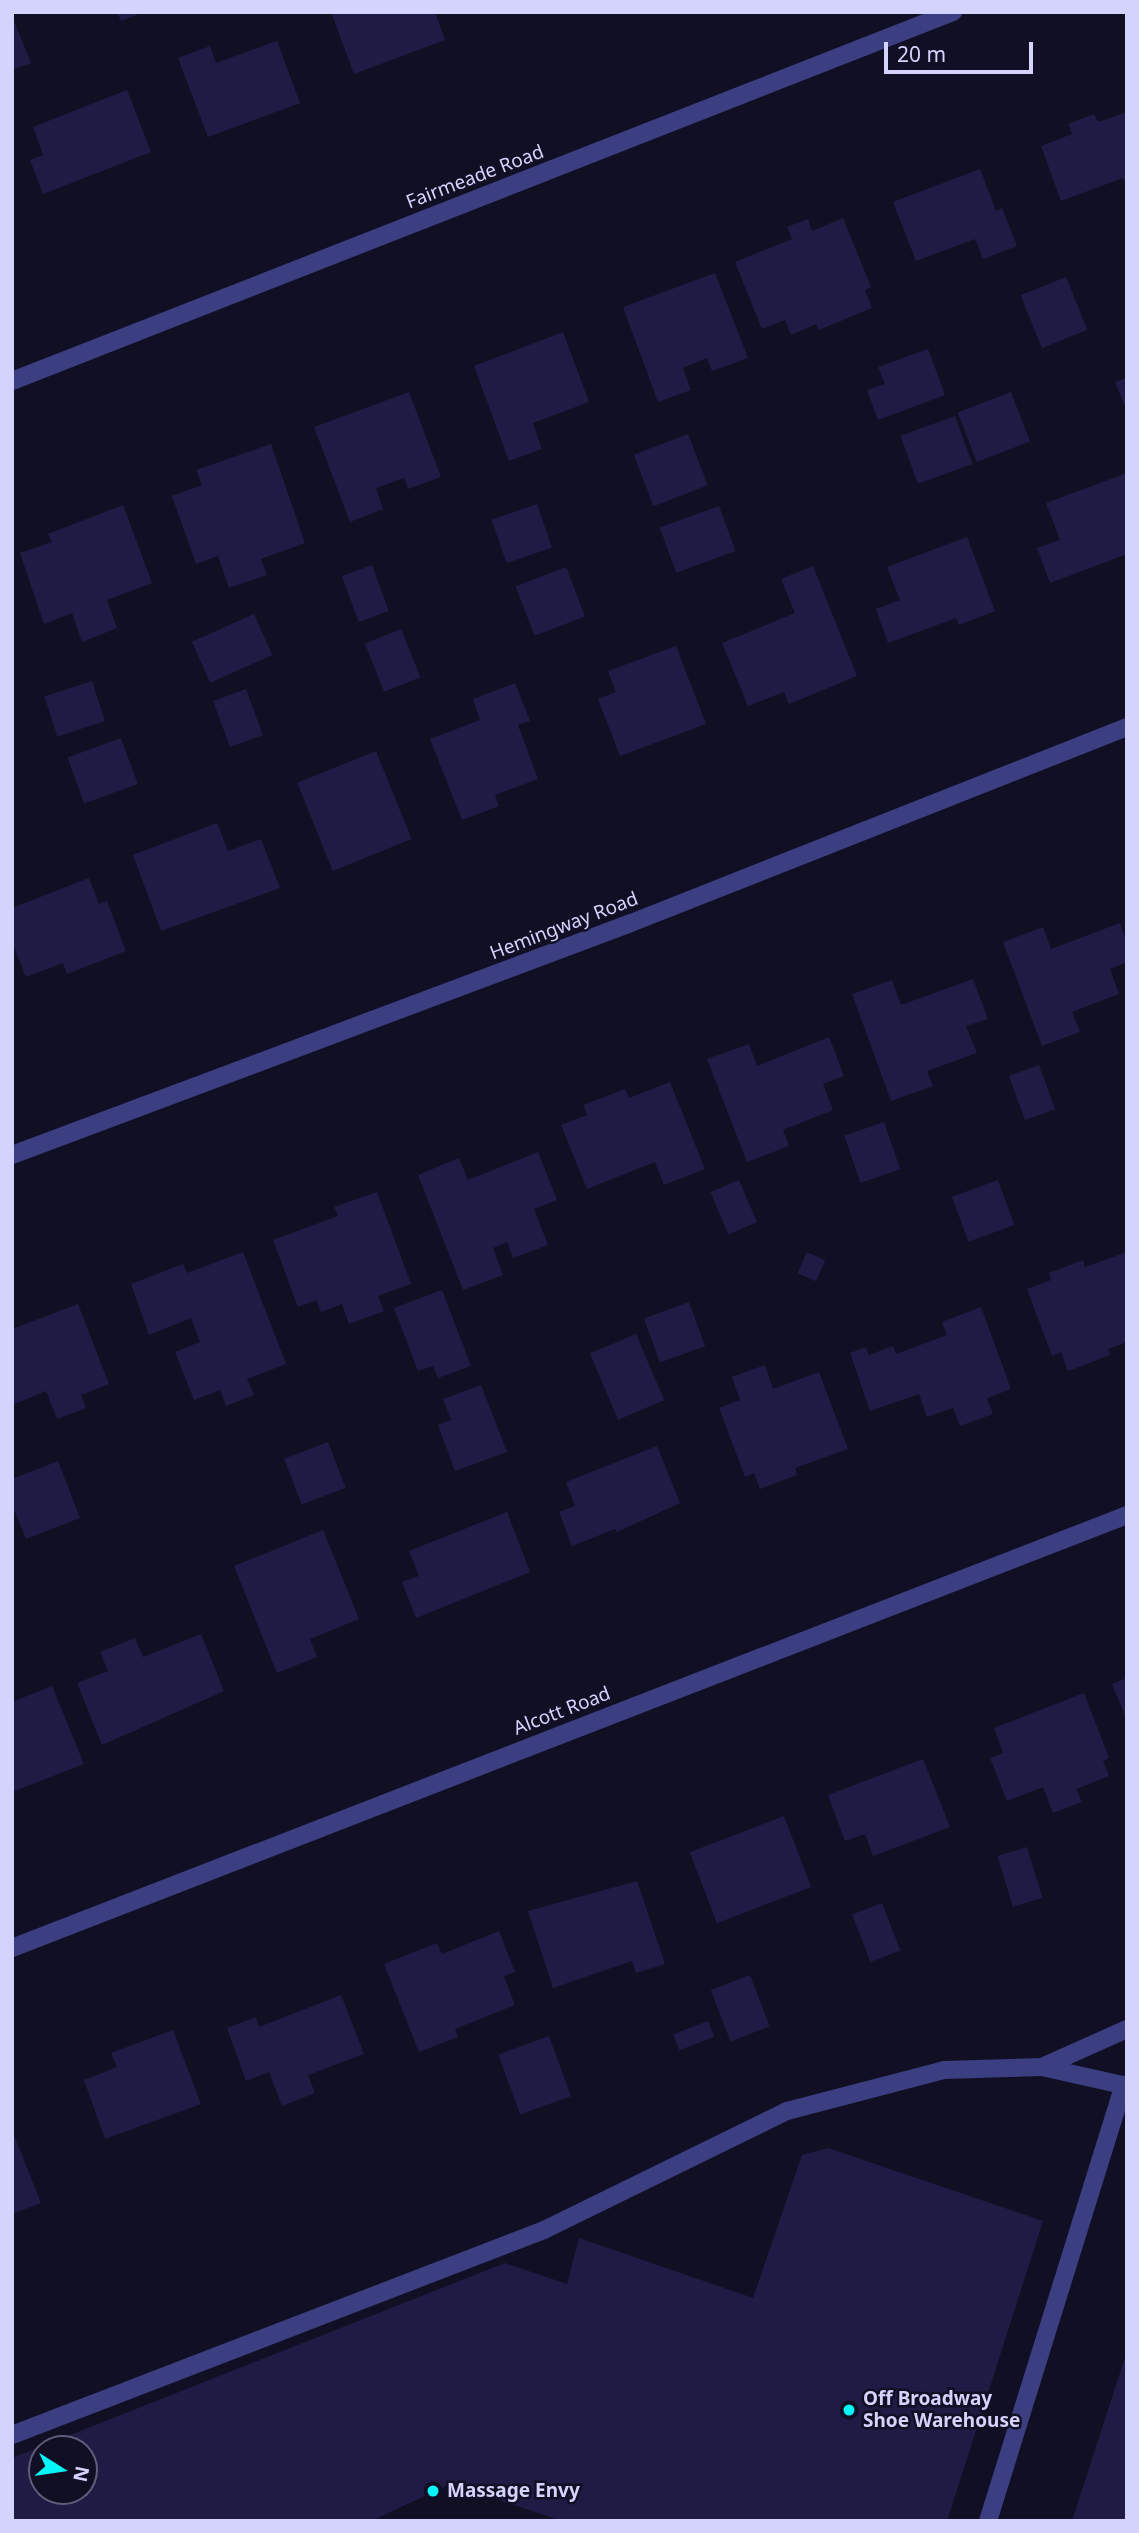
<!DOCTYPE html>
<html>
<head>
<meta charset="utf-8">
<style>
	body { margin:0 }
	#map { position:relative; width:1139px; height:2533px; overflow:hidden; background:#110f24; font-family:"Noto Sans",sans-serif }
	div>[style] { position:absolute }
	[style*='--x'] { left:calc(var(--x)*1px); top:calc(var(--y)*1px); width:calc(var(--w)*1px); rotate:calc(var(--a)*1deg) }
	.building>* { inset:0; background:#201b45; transform-origin:0 0 }
	.lane>* { height:18px; margin:-9px; padding:0 9px; transform-origin:9px; border-radius:9px; background:#3b3f82 }
	.street>* { height:18px; margin:-9px; padding:0 9px; transform-origin:9px; border-radius:9px; background:#3b3f82 }
	.dots>* { width:19px; height:19px; translate:-50% -50%; box-sizing:border-box; border:4px solid #110f24; border-radius:50% }
	span { translate:-50% -50%; white-space:nowrap; text-align:center; line-height:1.15; -webkit-text-stroke:5px #110f24; paint-order:stroke }
	.street-label { font-size:19px; color:#d4d3fe }
	.poi-label { font-size:19px; color:#d4d3fe; font-weight:700 }
	.left { translate:0 -50%; text-align:left }
	.frame { position:absolute; inset:0; border:14px solid #d4d3fe; pointer-events:none }
	.north { position:absolute; left:28px; top:2435px; width:70px; height:70px; box-sizing:border-box; background:#110f24; border:2px solid #5f5d7b; border-radius:50%; rotate:102deg; font-size:19px; font-weight:700; line-height:28px; text-align:center; color:#d4d3fe }
	.north::after { content:''; display:block; margin:auto; width:24px; height:32px; background:#05f5f8; clip-path:polygon(50% 0,100% 100%,50% 72%,0 100%) }
	.scale { position:absolute; left:884px; top:42px; width:149px; height:32px; box-sizing:border-box; border:4px solid #d4d3fe; border-top:0; padding-left:9px; font-size:21px; line-height:24px; white-space:nowrap; color:#d4d3fe; -webkit-text-stroke:5px #110f24; paint-order:stroke }
</style>
</head>
<body>
<div id="map">
	<div class="building">
		<i style="clip-path:polygon(117px 12px,144px 12px,121px 21px)"></i>
		<i style="clip-path:polygon(331px 12px,435px 12px,445px 40px,354px 74px)"></i>
		<i style="clip-path:polygon(12px 16px,31px 63px,12px 70px)"></i>
		<i style="clip-path:polygon(277px 41px,300px 103px,208px 137px,178px 58px,210px 46px,216px 63px)"></i>
		<i style="clip-path:polygon(127px 90px,151px 152px,43px 194px,30px 160px,43px 155px,33px 127px)"></i>
		<i style="clip-path:polygon(1127px 112px,1127px 187px,1123px 178px,1061px 201px,1041px 146px,1072px 134px,1068px 124px,1094px 114px,1098px 122px)"></i>
		<i style="clip-path:polygon(980px 169px,996px 211px,1002px 208px,1017px 246px,983px 259px,975px 239px,916px 261px,893px 202px)"></i>
		<i style="clip-path:polygon(843px 218px,871px 287px,865px 290px,872px 308px,819px 330px,816px 324px,791px 335px,785px 320px,762px 329px,735px 262px,792px 239px,787px 227px,808px 219px,812px 231px)"></i>
		<i style="clip-path:polygon(715px 273px,748px 358px,712px 371px,707px 358px,683px 368px,691px 390px,658px 402px,623px 307px)"></i>
		<i style="left:1066px;top:277px;width:57px;height:49px;rotate:68deg"></i>
		<i style="clip-path:polygon(563px 332px,589px 402px,533px 423px,542px 449px,509px 461px,474px 366px)"></i>
		<i style="clip-path:polygon(928px 349px,945px 395px,878px 420px,867px 390px,885px 384px,878px 367px)"></i>
		<i style="clip-path:polygon(1127px 378px,1127px 411px,1115px 382px)"></i>
		<i style="clip-path:polygon(409px 392px,441px 477px,408px 489px,404px 478px,376px 488px,383px 509px,350px 522px,314px 427px)"></i>
		<i style="left:1011px;top:392px;width:53px;height:57px;rotate:69deg"></i>
		<i style="left:955px;top:416px;width:51px;height:58px;rotate:70deg"></i>
		<i style="left:688px;top:434px;width:55px;height:58px;rotate:69deg"></i>
		<i style="clip-path:polygon(271px 444px,305px 543px,261px 559px,267px 575px,229px 588px,218px 556px,196px 564px,172px 496px,202px 485px,196px 470px)"></i>
		<i style="clip-path:polygon(1127px 473px,1127px 554px,1050px 583px,1037px 548px,1060px 540px,1046px 503px)"></i>
		<i style="left:537px;top:504px;width:46px;height:48px;rotate:71deg"></i>
		<i style="clip-path:polygon(123px 505px,152px 583px,107px 600px,117px 628px,82px 642px,72px 613px,44px 624px,20px 553px,52px 542px,48px 534px)"></i>
		<i style="left:719px;top:506px;width:48px;height:63px;rotate:70deg"></i>
		<i style="clip-path:polygon(967px 537px,995px 611px,959px 625px,956px 618px,888px 643px,876px 609px,900px 600px,887px 567px)"></i>
		<i style="left:372px;top:565px;width:49px;height:32px;rotate:70deg"></i>
		<i style="clip-path:polygon(813px 566px,857px 676px,789px 704px,784px 692px,748px 706px,722px 643px,795px 613px,781px 579px)"></i>
		<i style="left:566px;top:567px;width:53px;height:54px;rotate:69deg"></i>
		<i style="left:254px;top:614px;width:45px;height:68px;rotate:66deg"></i>
		<i style="left:401px;top:629px;width:52px;height:39px;rotate:68deg"></i>
		<i style="clip-path:polygon(676px 646px,706px 724px,620px 756px,598px 699px,616px 692px,608px 671px)"></i>
		<i style="left:92px;top:681px;width:42px;height:50px;rotate:72deg"></i>
		<i style="clip-path:polygon(515px 683px,530px 721px,518px 725px,538px 779px,495px 795px,499px 806px,462px 820px,430px 739px,480px 720px,473px 699px)"></i>
		<i style="left:246px;top:689px;width:49px;height:35px;rotate:70deg"></i>
		<i style="left:121px;top:738px;width:49px;height:57px;rotate:70deg"></i>
		<i style="left:376px;top:751px;width:95px;height:85px;rotate:68deg"></i>
		<i style="clip-path:polygon(217px 823px,228px 851px,261px 839px,280px 888px,161px 931px,133px 855px)"></i>
		<i style="clip-path:polygon(89px 878px,99px 904px,107px 901px,126px 951px,67px 974px,63px 963px,26px 977px,12px 942px,12px 908px)"></i>
		<i style="clip-path:polygon(1120px 923px,1127px 943px,1127px 962px,1110px 969px,1119px 994px,1072px 1012px,1080px 1032px,1042px 1046px,1003px 942px,1043px 927px,1051px 949px)"></i>
		<i style="clip-path:polygon(973px 979px,988px 1019px,966px 1026px,977px 1053px,927px 1071px,933px 1086px,891px 1101px,852px 994px,892px 980px,901px 1005px)"></i>
		<i style="clip-path:polygon(829px 1037px,844px 1076px,823px 1084px,833px 1110px,783px 1130px,789px 1146px,747px 1162px,707px 1059px,749px 1044px,757px 1066px)"></i>
		<i style="left:1039px;top:1065px;width:47px;height:32px;rotate:70deg"></i>
		<i style="clip-path:polygon(670px 1082px,705px 1169px,664px 1185px,655px 1162px,587px 1189px,561px 1125px,587px 1115px,583px 1105px,625px 1089px,629px 1098px)"></i>
		<i style="left:884px;top:1122px;width:50px;height:42px;rotate:71deg"></i>
		<i style="clip-path:polygon(538px 1152px,557px 1200px,534px 1209px,548px 1245px,513px 1258px,507px 1242px,493px 1248px,503px 1275px,463px 1290px,418px 1175px,459px 1158px,468px 1180px)"></i>
		<i style="left:739px;top:1180px;width:46px;height:31px;rotate:67deg"></i>
		<i style="left:998px;top:1180px;width:48px;height:49px;rotate:70deg"></i>
		<i style="clip-path:polygon(377px 1192px,411px 1284px,378px 1296px,384px 1311px,349px 1324px,342px 1304px,321px 1312px,316px 1300px,298px 1307px,273px 1240px,338px 1216px,334px 1207px)"></i>
		<i style="clip-path:polygon(243px 1252px,286px 1364px,247px 1379px,254px 1395px,226px 1406px,220px 1390px,194px 1400px,175px 1352px,200px 1342px,191px 1318px,149px 1335px,131px 1284px,183px 1264px,187px 1273px)"></i>
		<i style="left:807px;top:1252px;width:20px;height:23px;rotate:24deg"></i>
		<i style="clip-path:polygon(1127px 1252px,1127px 1342px,1108px 1349px,1110px 1355px,1068px 1371px,1061px 1352px,1052px 1356px,1027px 1289px,1051px 1280px,1049px 1273px,1083px 1260px,1085px 1267px)"></i>
		<i style="clip-path:polygon(442px 1290px,471px 1366px,438px 1378px,433px 1366px,418px 1371px,394px 1308px)"></i>
		<i style="left:689px;top:1302px;width:47px;height:48px;rotate:70deg"></i>
		<i style="clip-path:polygon(78px 1304px,109px 1384px,81px 1395px,86px 1408px,57px 1419px,46px 1391px,12px 1405px,12px 1329px)"></i>
		<i style="clip-path:polygon(981px 1307px,1011px 1389px,987px 1398px,993px 1414px,960px 1426px,953px 1408px,927px 1417px,919px 1394px,870px 1411px,850px 1353px,866px 1347px,869px 1355px,893px 1346px,896px 1354px,947px 1335px,942px 1322px)"></i>
		<i style="left:636px;top:1334px;width:72px;height:50px;rotate:67deg"></i>
		<i style="clip-path:polygon(765px 1365px,773px 1389px,819px 1372px,848px 1449px,795px 1468px,797px 1475px,760px 1489px,754px 1473px,745px 1477px,719px 1408px,740px 1400px,732px 1377px)"></i>
		<i style="clip-path:polygon(481px 1385px,507px 1452px,455px 1471px,438px 1425px,451px 1420px,443px 1399px)"></i>
		<i style="left:328px;top:1442px;width:49px;height:47px;rotate:69deg"></i>
		<i style="clip-path:polygon(657px 1446px,680px 1503px,617px 1532px,615px 1529px,572px 1546px,559px 1512px,575px 1506px,566px 1482px)"></i>
		<i style="clip-path:polygon(58px 1461px,80px 1518px,26px 1539px,12px 1505px,12px 1479px)"></i>
		<i style="clip-path:polygon(507px 1512px,530px 1572px,416px 1618px,402px 1582px,419px 1576px,409px 1551px)"></i>
		<i style="clip-path:polygon(323px 1530px,359px 1619px,310px 1639px,317px 1657px,277px 1673px,234px 1566px)"></i>
		<i style="clip-path:polygon(201px 1634px,224px 1691px,102px 1745px,77px 1683px,108px 1671px,100px 1652px,135px 1638px,143px 1657px)"></i>
		<i style="clip-path:polygon(1127px 1678px,1127px 1721px,1112px 1684px)"></i>
		<i style="clip-path:polygon(52px 1686px,84px 1764px,12px 1792px,12px 1702px)"></i>
		<i style="clip-path:polygon(1084px 1693px,1109px 1758px,1103px 1761px,1109px 1776px,1076px 1789px,1082px 1802px,1053px 1813px,1043px 1787px,1007px 1801px,990px 1758px,1003px 1753px,994px 1728px)"></i>
		<i style="clip-path:polygon(923px 1759px,950px 1827px,873px 1856px,865px 1834px,845px 1841px,828px 1795px)"></i>
		<i style="left:784px;top:1816px;width:76px;height:101px;rotate:69deg"></i>
		<i style="left:1027px;top:1847px;width:53px;height:31px;rotate:73deg"></i>
		<i style="clip-path:polygon(637px 1881px,665px 1964px,636px 1973px,632px 1961px,553px 1988px,528px 1911px)"></i>
		<i style="left:882px;top:1903px;width:51px;height:32px;rotate:69deg"></i>
		<i style="clip-path:polygon(499px 1931px,515px 1972px,504px 1976px,515px 2005px,455px 2029px,458px 2037px,419px 2052px,384px 1964px,437px 1943px,442px 1954px)"></i>
		<i style="left:750px;top:1975px;width:55px;height:42px;rotate:69deg"></i>
		<i style="clip-path:polygon(341px 1995px,364px 2054px,308px 2075px,315px 2093px,282px 2106px,269px 2072px,246px 2081px,227px 2028px,256px 2017px,259px 2027px)"></i>
		<i style="left:708px;top:2021px;width:17px;height:37px;rotate:69deg"></i>
		<i style="clip-path:polygon(173px 2030px,201px 2104px,105px 2139px,84px 2080px,117px 2067px,111px 2053px)"></i>
		<i style="left:549px;top:2036px;width:64px;height:54px;rotate:70deg"></i>
		<i style="clip-path:polygon(12px 2130px,41px 2203px,12px 2214px)"></i>
		<i style="clip-path:polygon(evenodd,828px 2148px,1043px 2221px,947px 2521px,562px 2521px,451px 2484px,371px 2521px,12px 2521px,12px 2458px,505px 2263px,567px 2284px,579px 2238px,753px 2298px,802px 2155px,828px 2148px,42px 2449px,84px 2449px,84px 2491px,42px 2491px,42px 2449px)"></i>
		<i style="clip-path:polygon(1126px 2354px,1127px 2521px,1072px 2521px)"></i>
	</div>
	<div class="lane">
		<i style="--x:1042;--y:2067;--w:87;--a:12.6"></i>
		<i style="--x:12;--y:2435;--w:570;--a:-21.07"></i>
		<i style="--x:544;--y:2230;--w:271;--a:-26.1"></i>
		<i style="--x:787;--y:2111;--w:162;--a:-14.6"></i>
		<i style="--x:944;--y:2070;--w:98;--a:-1.8"></i>
		<i style="--x:1042;--y:2067;--w:93;--a:-24.1"></i>
		<i style="--x:988;--y:2521;--w:457;--a:-72.7"></i>
	</div>
	<div class="street">
		<i style="--x:12;--y:381;--w:1011;--a:-21.41"></i>
		<i style="--x:12;--y:1155;--w:661;--a:-20.55"></i>
		<i style="--x:631;--y:923;--w:533;--a:-21.56"></i>
		<i style="--x:12;--y:1948;--w:1196;--a:-21.22"></i>
	</div>
	<div class="dots">
		<i style="left:849px;top:2410px;background:#05f5f8"></i>
		<i style="left:433px;top:2491px;background:#05f5f8"></i>
	</div>
	<div class="street-label">
		<span style="left:475px;top:177px;rotate:-21deg">Fairmeade Road</span>
		<span style="left:564px;top:926px;rotate:-21deg">Hemingway Road</span>
		<span style="left:562px;top:1711px;rotate:-21deg">Alcott Road</span>
	</div>
	<div class="poi-label">
		<span class="left" style="left:863px;top:2410px">Off Broadway<br>Shoe Warehouse</span>
		<span class="left" style="left:447px;top:2491px">Massage Envy</span>
	</div>
	<div class="frame"></div>
	<div class="north">N</div>
	<div class="scale">20 m</div>
</div>
</body>
</html>
